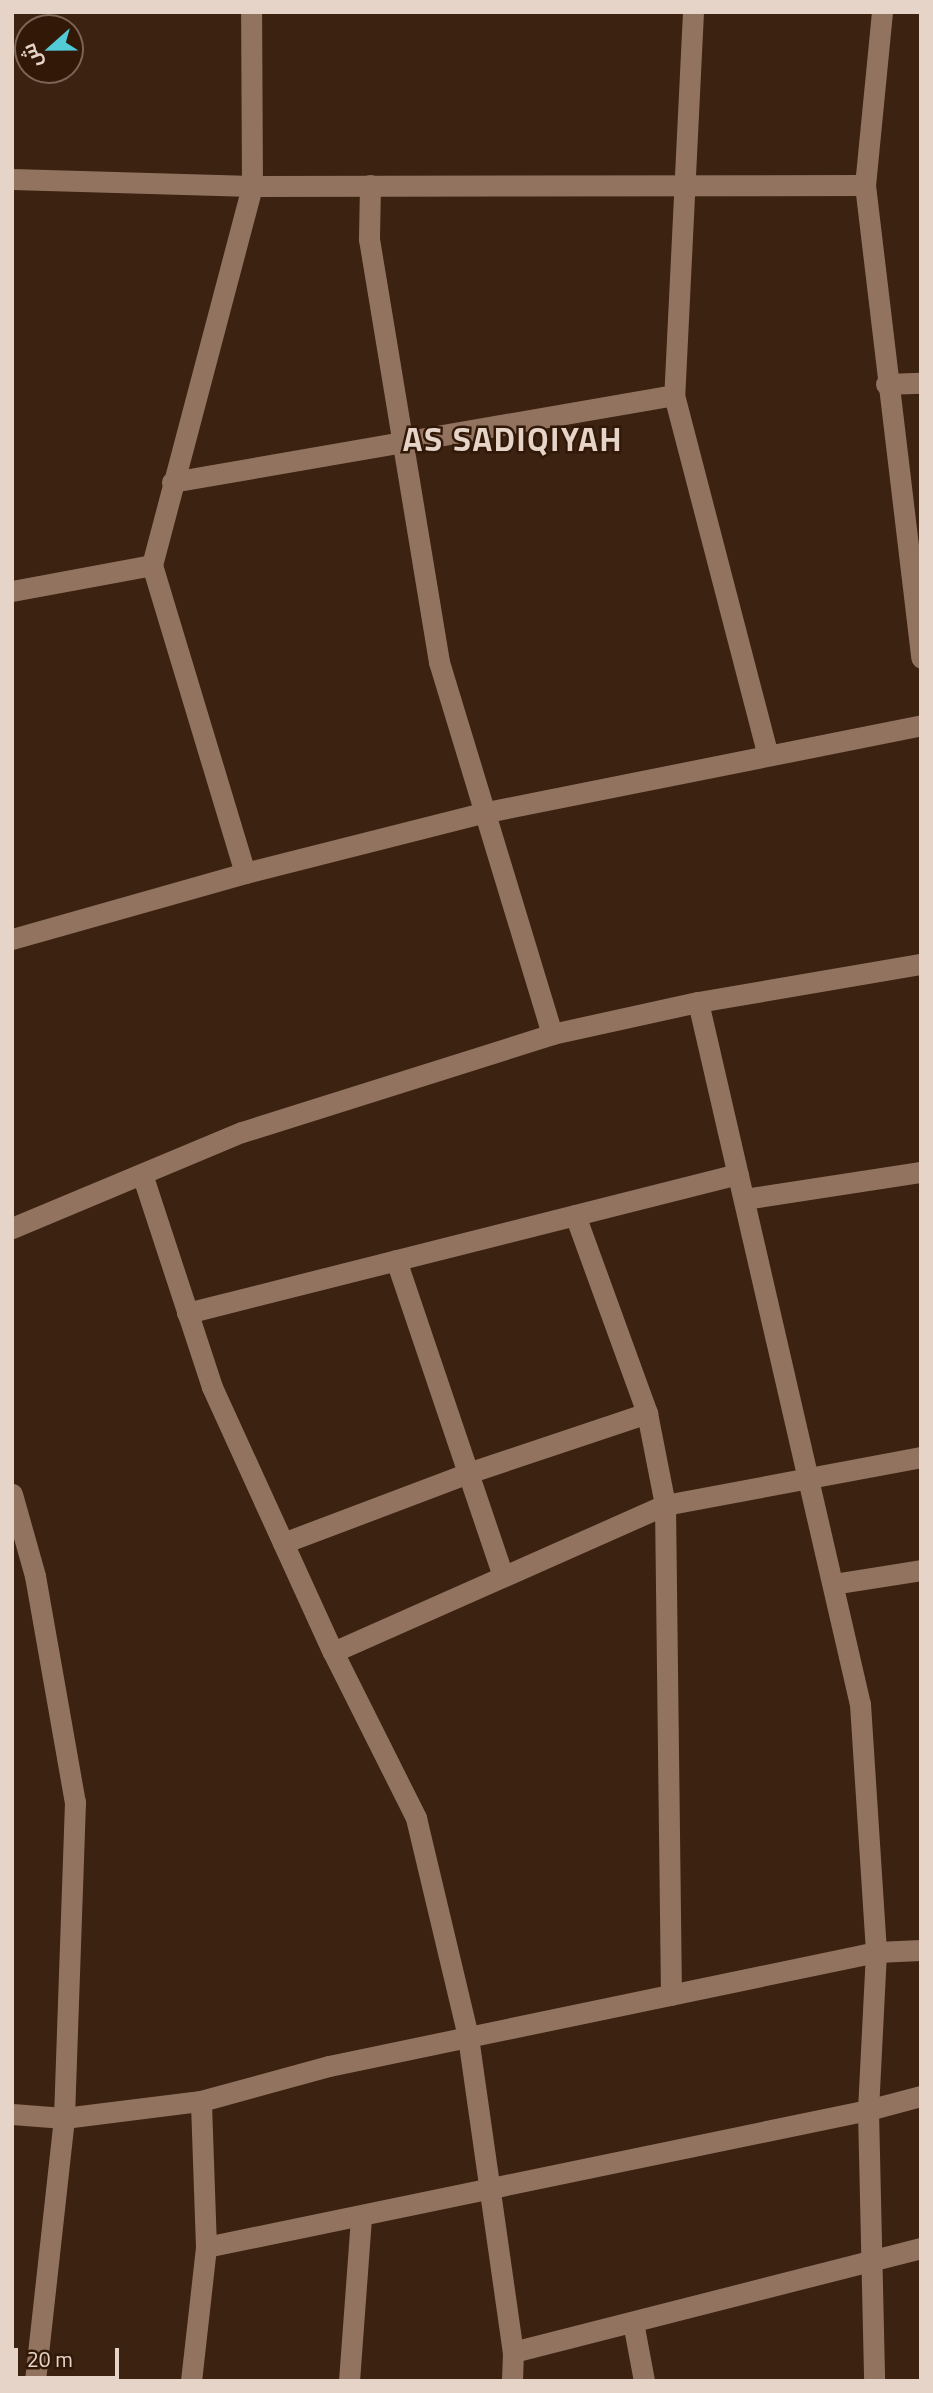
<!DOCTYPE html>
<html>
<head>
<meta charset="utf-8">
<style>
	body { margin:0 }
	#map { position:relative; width:933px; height:2393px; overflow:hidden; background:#3c2211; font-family:Georgia,Cairo,serif }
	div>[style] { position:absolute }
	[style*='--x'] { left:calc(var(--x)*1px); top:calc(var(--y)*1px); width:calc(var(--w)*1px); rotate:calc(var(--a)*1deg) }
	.street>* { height:21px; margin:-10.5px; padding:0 10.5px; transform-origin:10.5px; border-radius:10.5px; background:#927360 }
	span { translate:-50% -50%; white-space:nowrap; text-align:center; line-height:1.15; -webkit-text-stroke:5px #321907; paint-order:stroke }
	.district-label { font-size:32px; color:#e6d4c9; font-weight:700; letter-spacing:2px }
	.frame { position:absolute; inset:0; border:14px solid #e6d4c9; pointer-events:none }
	.north { position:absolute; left:14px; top:14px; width:70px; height:70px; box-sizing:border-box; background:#321907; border:2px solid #7a6455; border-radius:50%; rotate:249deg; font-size:19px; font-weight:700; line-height:28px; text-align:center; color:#e6d4c9 }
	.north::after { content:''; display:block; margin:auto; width:24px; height:32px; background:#52cbd7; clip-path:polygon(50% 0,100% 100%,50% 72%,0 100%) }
	.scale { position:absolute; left:14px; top:2348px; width:105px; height:32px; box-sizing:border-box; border:4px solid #e6d4c9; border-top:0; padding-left:9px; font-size:21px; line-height:24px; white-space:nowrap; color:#e6d4c9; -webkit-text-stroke:5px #321907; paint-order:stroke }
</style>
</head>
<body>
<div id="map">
	<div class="street">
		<i style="--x:693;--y:12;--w:383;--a:92.8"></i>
		<i style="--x:674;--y:395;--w:372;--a:75.4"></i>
		<i style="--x:882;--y:12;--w:174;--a:95.6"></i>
		<i style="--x:865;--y:185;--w:476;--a:83.2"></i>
		<i style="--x:12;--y:179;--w:240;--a:1.7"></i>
		<i style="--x:252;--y:186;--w:613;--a:-0.09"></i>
		<i style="--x:370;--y:185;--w:54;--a:91.1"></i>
		<i style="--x:369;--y:239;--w:429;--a:80.6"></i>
		<i style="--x:439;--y:662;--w:389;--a:73.1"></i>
		<i style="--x:886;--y:384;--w:35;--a:-2"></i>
		<i style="--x:172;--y:482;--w:509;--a:-9.83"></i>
		<i style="--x:12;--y:591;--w:142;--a:-10.5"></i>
		<i style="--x:245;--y:873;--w:322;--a:-106.8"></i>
		<i style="--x:152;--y:565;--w:392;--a:-75.2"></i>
		<i style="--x:252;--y:186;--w:174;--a:-90.3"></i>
		<i style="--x:12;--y:939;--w:242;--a:-15.8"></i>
		<i style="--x:245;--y:873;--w:244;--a:-14.2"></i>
		<i style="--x:482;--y:813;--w:448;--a:-11.3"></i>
		<i style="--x:698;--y:1002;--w:720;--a:77.01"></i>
		<i style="--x:860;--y:1704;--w:249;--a:86.3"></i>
		<i style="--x:876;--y:1952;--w:158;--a:92.9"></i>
		<i style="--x:868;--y:2110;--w:271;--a:88.7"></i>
		<i style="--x:142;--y:1174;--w:224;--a:71.8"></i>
		<i style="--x:212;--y:1387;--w:291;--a:65.5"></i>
		<i style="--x:333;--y:1652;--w:186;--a:63.4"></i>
		<i style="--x:416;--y:1818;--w:225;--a:76.6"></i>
		<i style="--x:468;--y:2037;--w:318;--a:81.9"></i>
		<i style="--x:513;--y:2352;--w:29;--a:92"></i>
		<i style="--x:744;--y:1199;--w:179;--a:-8.7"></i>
		<i style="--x:575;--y:1215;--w:211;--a:70"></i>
		<i style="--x:647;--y:1413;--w:94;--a:78.9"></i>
		<i style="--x:665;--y:1505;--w:490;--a:89.3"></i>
		<i style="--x:12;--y:1228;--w:249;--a:-22.7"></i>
		<i style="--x:242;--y:1132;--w:325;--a:-17.5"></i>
		<i style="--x:552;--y:1034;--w:149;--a:-12.4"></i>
		<i style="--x:698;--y:1002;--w:226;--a:-9.7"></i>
		<i style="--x:396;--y:1260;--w:334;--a:71.3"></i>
		<i style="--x:187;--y:1313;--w:568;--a:-14.16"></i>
		<i style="--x:12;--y:1494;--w:85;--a:74.3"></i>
		<i style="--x:35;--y:1576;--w:230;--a:80"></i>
		<i style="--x:75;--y:1802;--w:316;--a:92"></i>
		<i style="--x:64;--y:2118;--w:265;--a:96.3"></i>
		<i style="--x:283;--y:1543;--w:198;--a:-20.7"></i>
		<i style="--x:468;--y:1473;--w:189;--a:-18.5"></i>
		<i style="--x:833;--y:1584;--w:89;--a:-9"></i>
		<i style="--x:333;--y:1652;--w:363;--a:-23.9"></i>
		<i style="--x:665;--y:1505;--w:260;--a:-10.6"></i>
		<i style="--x:12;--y:2114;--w:52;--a:4.4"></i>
		<i style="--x:64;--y:2118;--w:138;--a:-7.1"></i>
		<i style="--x:201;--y:2101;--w:133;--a:-15.3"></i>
		<i style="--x:329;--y:2066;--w:559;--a:-11.77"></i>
		<i style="--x:876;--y:1952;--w:45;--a:-2.5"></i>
		<i style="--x:206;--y:2247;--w:676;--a:-11.69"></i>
		<i style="--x:868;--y:2110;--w:55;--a:-14.8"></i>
		<i style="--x:633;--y:2322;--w:60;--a:79.4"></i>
		<i style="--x:513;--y:2352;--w:421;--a:-14.3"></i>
		<i style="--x:191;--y:2381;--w:135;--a:-83.6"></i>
		<i style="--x:206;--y:2247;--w:146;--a:-92"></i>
		<i style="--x:349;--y:2381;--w:165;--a:-85.8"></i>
	</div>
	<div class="district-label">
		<span style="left:513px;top:439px">AS SADIQIYAH</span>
	</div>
	<div class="frame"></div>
	<div class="north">ش</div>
	<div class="scale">20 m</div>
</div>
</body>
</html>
